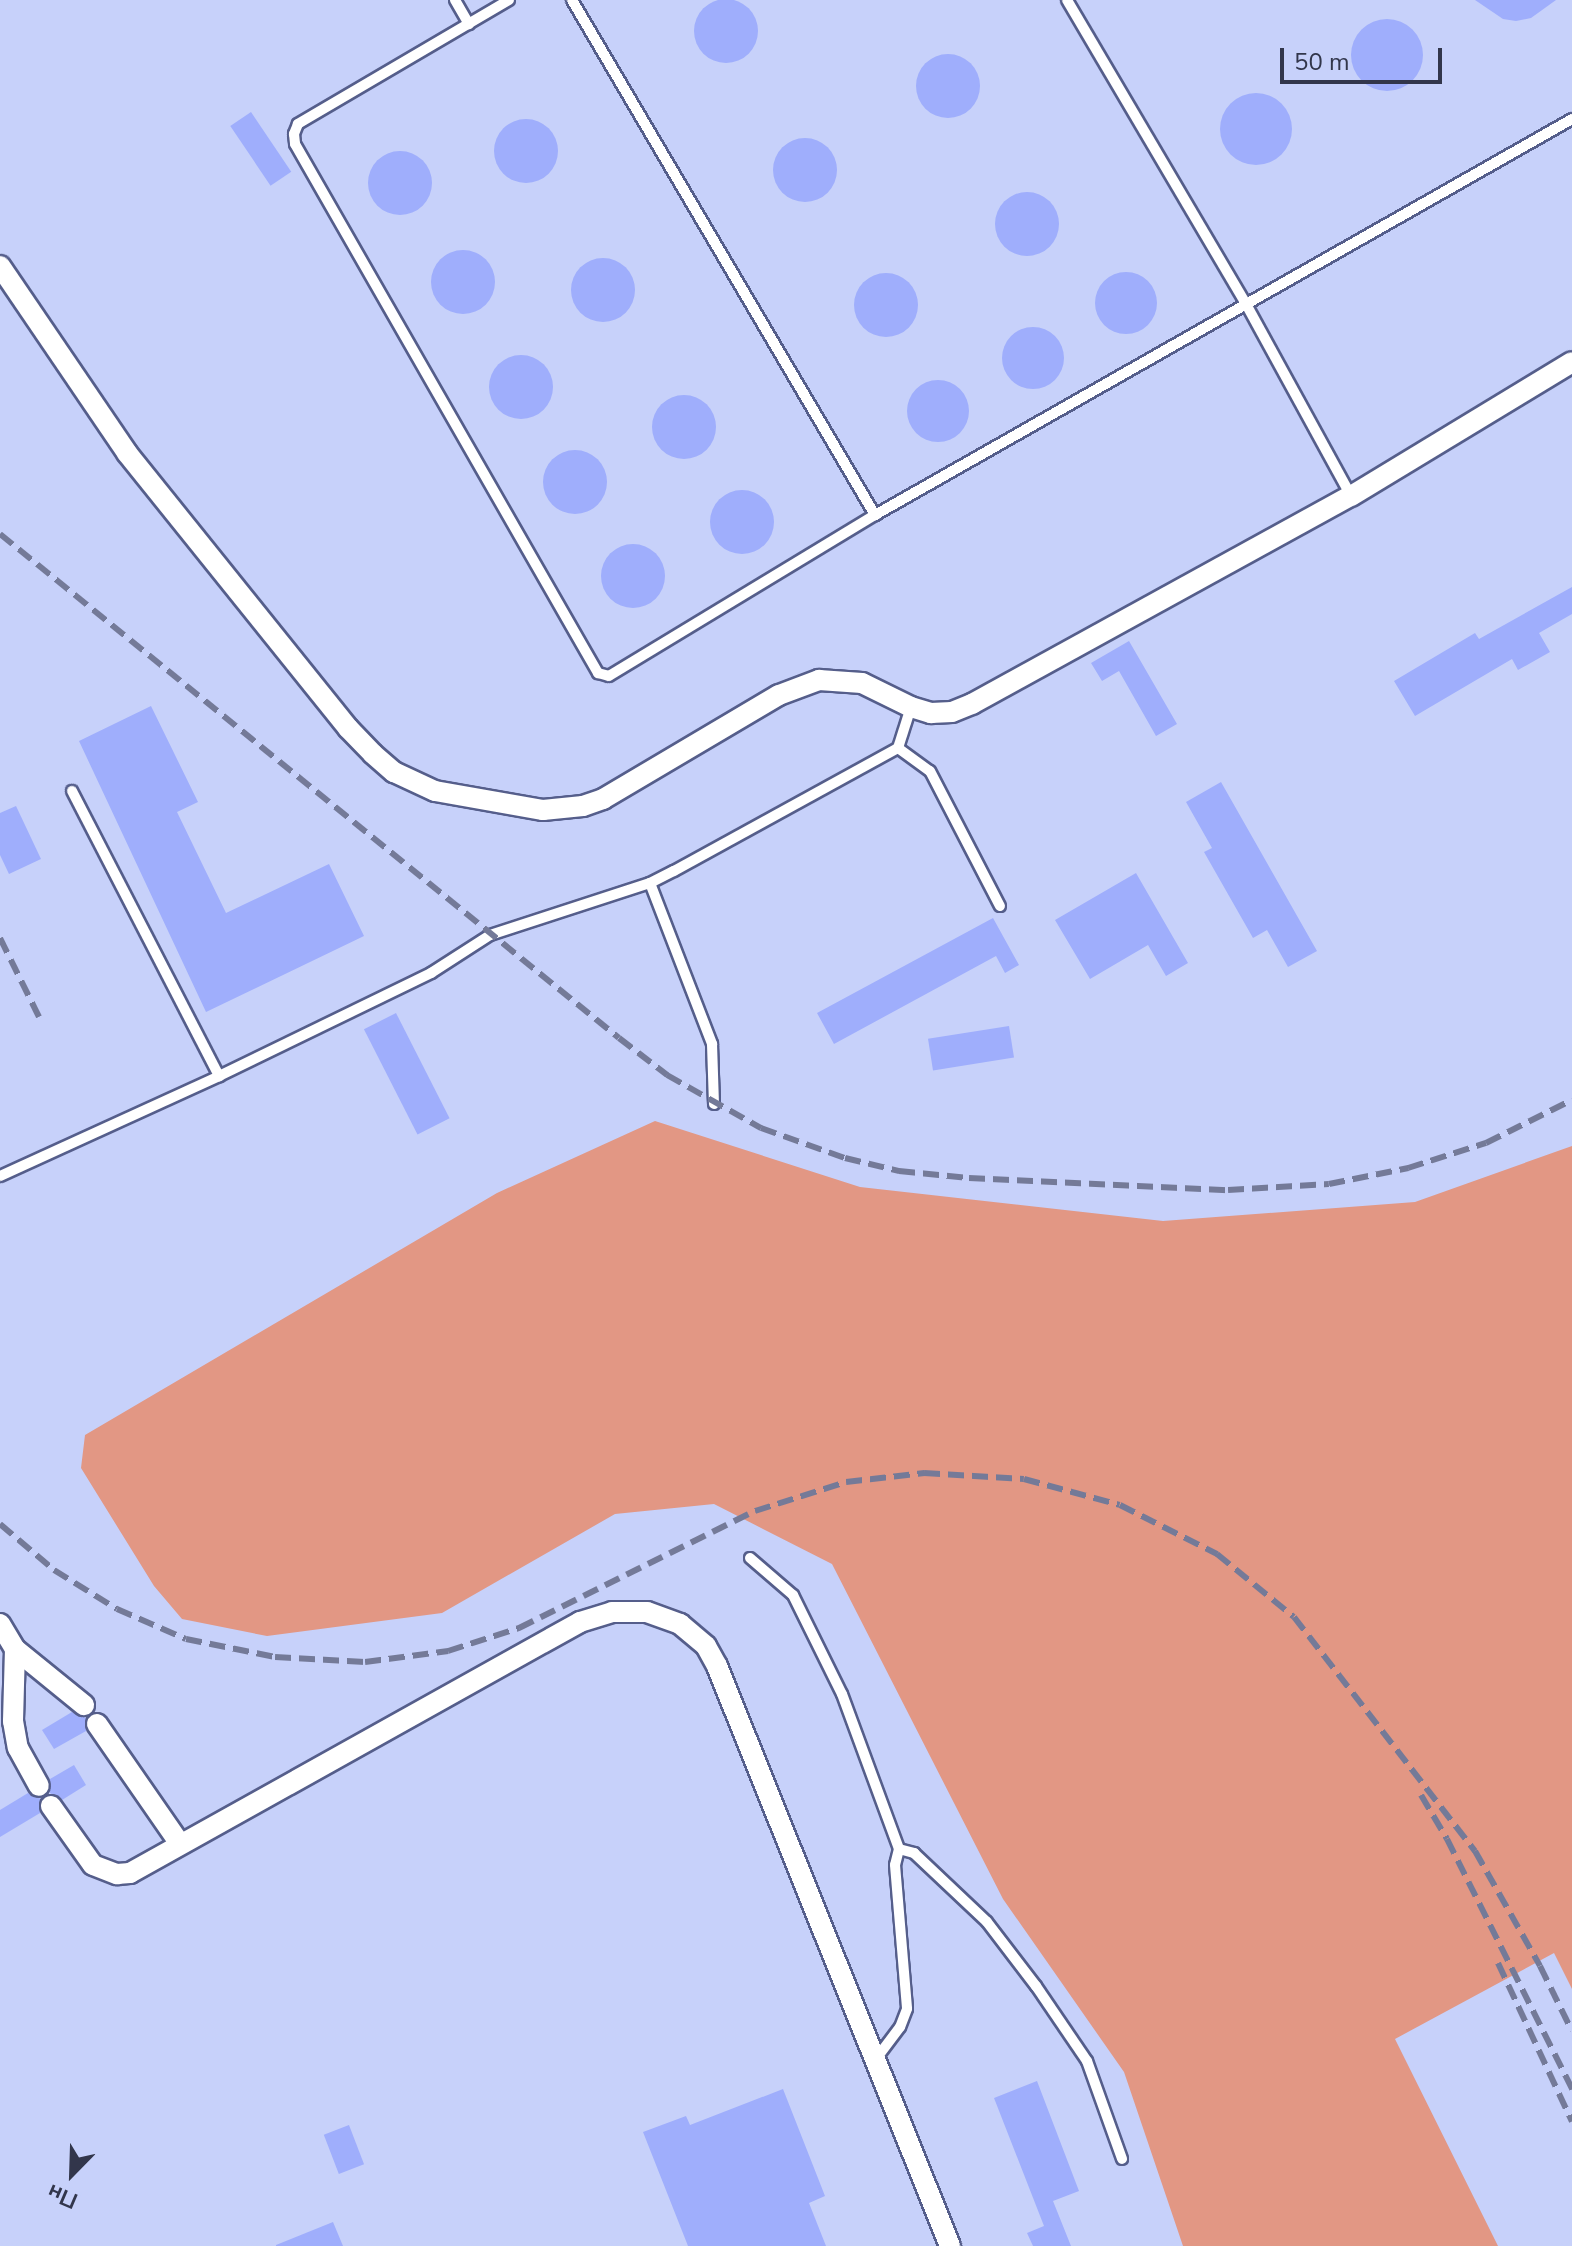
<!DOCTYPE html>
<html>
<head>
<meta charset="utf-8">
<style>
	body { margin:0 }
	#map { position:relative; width:1572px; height:2246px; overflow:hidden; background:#c7d1fa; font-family:"Nunito Sans",sans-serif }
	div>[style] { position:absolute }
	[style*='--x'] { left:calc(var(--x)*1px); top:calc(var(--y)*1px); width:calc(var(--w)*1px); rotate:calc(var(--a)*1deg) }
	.green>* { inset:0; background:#e29784 }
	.building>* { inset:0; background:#9faefc; transform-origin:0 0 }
	.round { border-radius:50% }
	.roads { filter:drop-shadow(2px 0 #555e8b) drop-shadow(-2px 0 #555e8b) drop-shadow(0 2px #555e8b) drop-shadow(0 -2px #555e8b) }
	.service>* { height:10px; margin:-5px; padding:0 5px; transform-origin:5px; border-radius:5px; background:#fff }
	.minor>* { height:20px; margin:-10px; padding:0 10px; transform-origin:10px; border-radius:10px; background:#fff }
	.rail>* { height:6px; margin-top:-3px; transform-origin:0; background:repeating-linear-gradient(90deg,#747a98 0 16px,transparent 0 24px) }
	span { translate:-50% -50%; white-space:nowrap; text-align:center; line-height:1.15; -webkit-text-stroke:6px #c7d1fa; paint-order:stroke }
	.north { position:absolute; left:32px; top:2134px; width:80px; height:80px; -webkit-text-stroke:6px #c7d1fa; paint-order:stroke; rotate:203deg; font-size:22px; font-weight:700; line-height:32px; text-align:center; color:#32364b }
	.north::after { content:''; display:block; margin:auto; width:28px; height:36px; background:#32364b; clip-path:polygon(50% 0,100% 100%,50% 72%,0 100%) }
	.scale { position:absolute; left:1280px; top:48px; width:162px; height:36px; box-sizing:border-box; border:4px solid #32364b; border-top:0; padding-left:10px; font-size:24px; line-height:28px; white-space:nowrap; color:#32364b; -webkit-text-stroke:6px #c7d1fa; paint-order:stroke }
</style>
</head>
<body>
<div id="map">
	<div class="green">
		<i style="clip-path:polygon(655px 1121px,860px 1187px,1163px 1221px,1415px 1202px,1572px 1146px,1572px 1989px,1554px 1953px,1395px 2039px,1498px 2246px,1183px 2246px,1124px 2072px,1003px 1899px,832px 1564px,714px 1504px,615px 1514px,442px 1613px,267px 1636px,182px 1619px,154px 1586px,81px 1468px,85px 1435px,497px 1193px)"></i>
	</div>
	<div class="building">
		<i class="round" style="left:694px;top:-1px;width:64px;height:64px"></i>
		<i style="clip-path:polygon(1475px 0,1556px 0,1531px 18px,1516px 21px,1503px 19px)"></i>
		<i class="round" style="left:1351px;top:19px;width:72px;height:72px"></i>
		<i class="round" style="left:916px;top:54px;width:64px;height:64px"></i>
		<i class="round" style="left:1220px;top:93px;width:72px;height:72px"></i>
		<i style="left:251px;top:112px;width:72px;height:25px;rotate:56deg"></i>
		<i class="round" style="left:494px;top:119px;width:64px;height:64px"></i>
		<i class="round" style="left:773px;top:138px;width:64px;height:64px"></i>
		<i class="round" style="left:368px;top:151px;width:64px;height:64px"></i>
		<i class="round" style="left:995px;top:192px;width:64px;height:64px"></i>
		<i class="round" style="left:431px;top:250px;width:64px;height:64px"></i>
		<i class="round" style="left:571px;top:258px;width:64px;height:64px"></i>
		<i class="round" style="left:1095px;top:272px;width:62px;height:62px"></i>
		<i class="round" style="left:854px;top:273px;width:64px;height:64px"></i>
		<i class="round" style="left:1002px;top:327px;width:62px;height:62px"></i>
		<i class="round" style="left:489px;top:355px;width:64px;height:64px"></i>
		<i class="round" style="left:907px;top:380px;width:62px;height:62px"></i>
		<i class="round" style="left:652px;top:395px;width:64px;height:64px"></i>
		<i class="round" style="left:543px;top:450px;width:64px;height:64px"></i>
		<i class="round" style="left:710px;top:490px;width:64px;height:64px"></i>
		<i class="round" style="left:601px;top:544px;width:64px;height:64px"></i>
		<i style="clip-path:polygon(1572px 587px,1572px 614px,1539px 633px,1550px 652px,1518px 670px,1512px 659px,1415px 716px,1394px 681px,1475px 633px,1479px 639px)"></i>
		<i style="clip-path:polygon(1129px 641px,1177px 724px,1156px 736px,1119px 671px,1102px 681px,1091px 663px)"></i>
		<i style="clip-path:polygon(151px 706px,198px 802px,177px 812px,226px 913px,329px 864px,364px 936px,206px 1012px,79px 741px)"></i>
		<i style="clip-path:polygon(1221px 782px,1317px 951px,1288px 967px,1267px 930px,1253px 938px,1204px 852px,1212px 848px,1186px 802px)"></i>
		<i style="clip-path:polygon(16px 806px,41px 859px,9px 874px,0 855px,0 813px)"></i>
		<i style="clip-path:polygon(1136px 873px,1188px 963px,1166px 976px,1148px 945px,1090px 979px,1055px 920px)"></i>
		<i style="clip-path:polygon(993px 918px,1019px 965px,1005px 973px,996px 956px,834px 1044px,817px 1013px)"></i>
		<i style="left:396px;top:1013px;width:118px;height:36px;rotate:63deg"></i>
		<i style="left:1009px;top:1026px;width:32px;height:82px;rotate:81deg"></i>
		<i style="clip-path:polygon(72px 1712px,86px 1718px,86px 1731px,54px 1749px,42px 1730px)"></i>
		<i style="clip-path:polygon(74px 1765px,86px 1785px,62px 1800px,50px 1793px,50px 1779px)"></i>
		<i style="clip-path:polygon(28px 1793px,41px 1799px,40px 1813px,0 1837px,0 1810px)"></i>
		<i style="clip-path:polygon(1037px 2081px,1079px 2191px,1053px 2201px,1071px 2246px,1033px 2246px,1027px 2233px,1044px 2226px,994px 2098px)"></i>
		<i style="clip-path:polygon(783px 2089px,825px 2196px,809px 2203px,826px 2246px,688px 2246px,643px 2132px,686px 2116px,690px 2125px)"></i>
		<i style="left:349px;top:2125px;width:42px;height:27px;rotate:69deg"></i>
		<i style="clip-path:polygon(333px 2222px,343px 2246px,276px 2246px,276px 2245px)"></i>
	</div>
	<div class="roads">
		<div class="service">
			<i style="--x:455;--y:0;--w:28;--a:60"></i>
			<i style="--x:509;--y:0;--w:245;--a:149.6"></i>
			<i style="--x:298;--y:124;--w:11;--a:112"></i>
			<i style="--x:294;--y:134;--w:10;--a:84"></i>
			<i style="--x:295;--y:144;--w:610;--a:60.2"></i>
			<i style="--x:598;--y:673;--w:11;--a:15"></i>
			<i style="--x:609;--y:676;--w:311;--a:-31.2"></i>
			<i style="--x:875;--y:515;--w:802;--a:-29.6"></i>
			<i style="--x:572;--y:0;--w:598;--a:59.53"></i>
			<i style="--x:1067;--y:0;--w:353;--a:59.5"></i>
			<i style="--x:1246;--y:304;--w:219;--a:61.3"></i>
			<i style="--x:898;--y:748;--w:39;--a:36"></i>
			<i style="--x:930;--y:771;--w:152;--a:62.6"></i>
			<i style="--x:72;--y:791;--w:321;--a:62.7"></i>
			<i style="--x:650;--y:883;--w:173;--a:68.9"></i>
			<i style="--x:712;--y:1044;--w:60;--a:88.1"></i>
			<i style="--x:0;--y:1176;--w:241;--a:-24.5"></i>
			<i style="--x:219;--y:1076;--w:236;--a:-25.9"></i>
			<i style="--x:431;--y:973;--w:70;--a:-32.8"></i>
			<i style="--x:490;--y:935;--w:168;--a:-18"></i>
			<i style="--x:650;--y:883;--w:27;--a:-27"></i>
			<i style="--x:674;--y:871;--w:256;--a:-28.8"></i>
			<i style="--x:898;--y:748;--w:43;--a:-72.4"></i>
			<i style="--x:750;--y:1558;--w:57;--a:40.7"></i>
			<i style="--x:793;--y:1595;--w:110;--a:63.7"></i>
			<i style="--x:842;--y:1694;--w:165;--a:69.8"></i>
			<i style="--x:899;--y:1849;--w:16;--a:104"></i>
			<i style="--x:895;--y:1865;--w:144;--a:85.2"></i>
			<i style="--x:907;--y:2009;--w:19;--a:111"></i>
			<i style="--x:900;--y:2027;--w:40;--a:127"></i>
			<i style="--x:899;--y:1849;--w:16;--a:15"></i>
			<i style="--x:914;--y:1853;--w:100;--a:43.4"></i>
			<i style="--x:987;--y:1922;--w:81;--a:52.6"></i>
			<i style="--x:1036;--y:1986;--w:91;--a:55.8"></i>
			<i style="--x:1087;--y:2061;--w:104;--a:70.3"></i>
		</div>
		<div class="minor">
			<i style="--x:0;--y:266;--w:226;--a:55.8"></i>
			<i style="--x:127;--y:453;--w:353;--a:51.2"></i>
			<i style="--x:348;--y:728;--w:36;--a:46"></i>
			<i style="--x:373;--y:754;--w:28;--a:41"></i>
			<i style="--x:394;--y:772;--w:45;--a:24.9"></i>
			<i style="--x:435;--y:791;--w:110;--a:10"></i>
			<i style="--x:543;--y:810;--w:40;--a:-5.7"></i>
			<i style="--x:583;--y:806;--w:21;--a:-19"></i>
			<i style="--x:603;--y:799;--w:204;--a:-30.6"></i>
			<i style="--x:779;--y:695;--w:43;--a:-20.6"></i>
			<i style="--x:819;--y:680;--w:43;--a:4"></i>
			<i style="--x:862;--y:683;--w:55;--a:26.1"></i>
			<i style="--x:911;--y:707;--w:21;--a:17"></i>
			<i style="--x:931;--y:713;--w:21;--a:-3"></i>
			<i style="--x:952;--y:712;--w:22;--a:-22"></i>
			<i style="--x:972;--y:704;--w:432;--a:-28.8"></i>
			<i style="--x:1351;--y:496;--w:258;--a:-31.2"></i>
			<i style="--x:0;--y:1624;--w:29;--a:59"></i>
			<i style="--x:15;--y:1649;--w:89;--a:39.1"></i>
			<i style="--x:15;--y:1649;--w:72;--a:91.6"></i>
			<i style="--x:13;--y:1721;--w:27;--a:80"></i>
			<i style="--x:18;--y:1748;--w:43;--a:61.1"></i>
			<i style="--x:97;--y:1724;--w:146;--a:55.3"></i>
			<i style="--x:51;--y:1806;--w:72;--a:54.6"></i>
			<i style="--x:93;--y:1865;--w:26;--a:21"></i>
			<i style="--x:117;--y:1874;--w:13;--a:-4"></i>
			<i style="--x:130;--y:1873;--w:515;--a:-29.15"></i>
			<i style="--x:580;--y:1622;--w:34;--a:-17"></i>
			<i style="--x:612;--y:1612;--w:35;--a:0"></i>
			<i style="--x:647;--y:1612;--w:35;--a:20"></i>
			<i style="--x:680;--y:1624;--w:34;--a:40"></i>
			<i style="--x:706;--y:1646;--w:23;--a:61"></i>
			<i style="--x:717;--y:1666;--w:625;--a:68.11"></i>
		</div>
	</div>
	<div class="rail">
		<i style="--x:0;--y:534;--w:798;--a:39.15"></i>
		<i style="--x:619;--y:1038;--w:61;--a:37.6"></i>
		<i style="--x:667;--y:1075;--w:108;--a:29.4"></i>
		<i style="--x:761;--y:1128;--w:89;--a:19.7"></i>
		<i style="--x:845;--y:1158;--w:56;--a:13.5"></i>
		<i style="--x:899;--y:1171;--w:70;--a:5.7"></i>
		<i style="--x:969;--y:1178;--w:259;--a:2.7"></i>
		<i style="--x:1228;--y:1190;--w:101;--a:-3.4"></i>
		<i style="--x:1329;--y:1184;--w:81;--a:-11.4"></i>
		<i style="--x:1408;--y:1168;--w:82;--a:-17.8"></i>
		<i style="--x:1486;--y:1143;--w:96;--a:-26.6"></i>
		<i style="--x:0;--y:938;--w:88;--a:63.7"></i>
		<i style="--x:0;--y:1524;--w:71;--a:40.4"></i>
		<i style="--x:54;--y:1570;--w:74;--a:31.8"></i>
		<i style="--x:117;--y:1609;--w:75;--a:23.5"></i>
		<i style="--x:186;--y:1639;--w:91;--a:11.4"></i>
		<i style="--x:275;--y:1657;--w:90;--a:3.2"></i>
		<i style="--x:365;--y:1662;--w:84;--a:-7.5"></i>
		<i style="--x:448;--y:1651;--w:75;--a:-17.9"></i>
		<i style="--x:519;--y:1628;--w:263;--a:-26.4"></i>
		<i style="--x:755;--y:1511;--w:96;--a:-17.7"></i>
		<i style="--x:846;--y:1482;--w:79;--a:-6.6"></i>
		<i style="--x:924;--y:1473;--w:100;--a:3.4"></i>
		<i style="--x:1024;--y:1479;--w:99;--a:15.2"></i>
		<i style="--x:1120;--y:1505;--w:109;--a:26.8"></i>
		<i style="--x:1217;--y:1554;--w:99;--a:39.3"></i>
		<i style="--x:1294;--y:1617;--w:296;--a:52.3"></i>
		<i style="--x:1475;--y:1851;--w:132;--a:60.5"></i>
		<i style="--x:1540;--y:1966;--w:72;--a:63.8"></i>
		<i style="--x:1421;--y:1795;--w:51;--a:59.4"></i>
		<i style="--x:1447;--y:1839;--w:280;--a:63.4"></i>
		<i style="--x:1498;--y:1963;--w:175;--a:65"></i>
	</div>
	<div class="north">Пн</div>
	<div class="scale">50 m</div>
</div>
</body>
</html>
